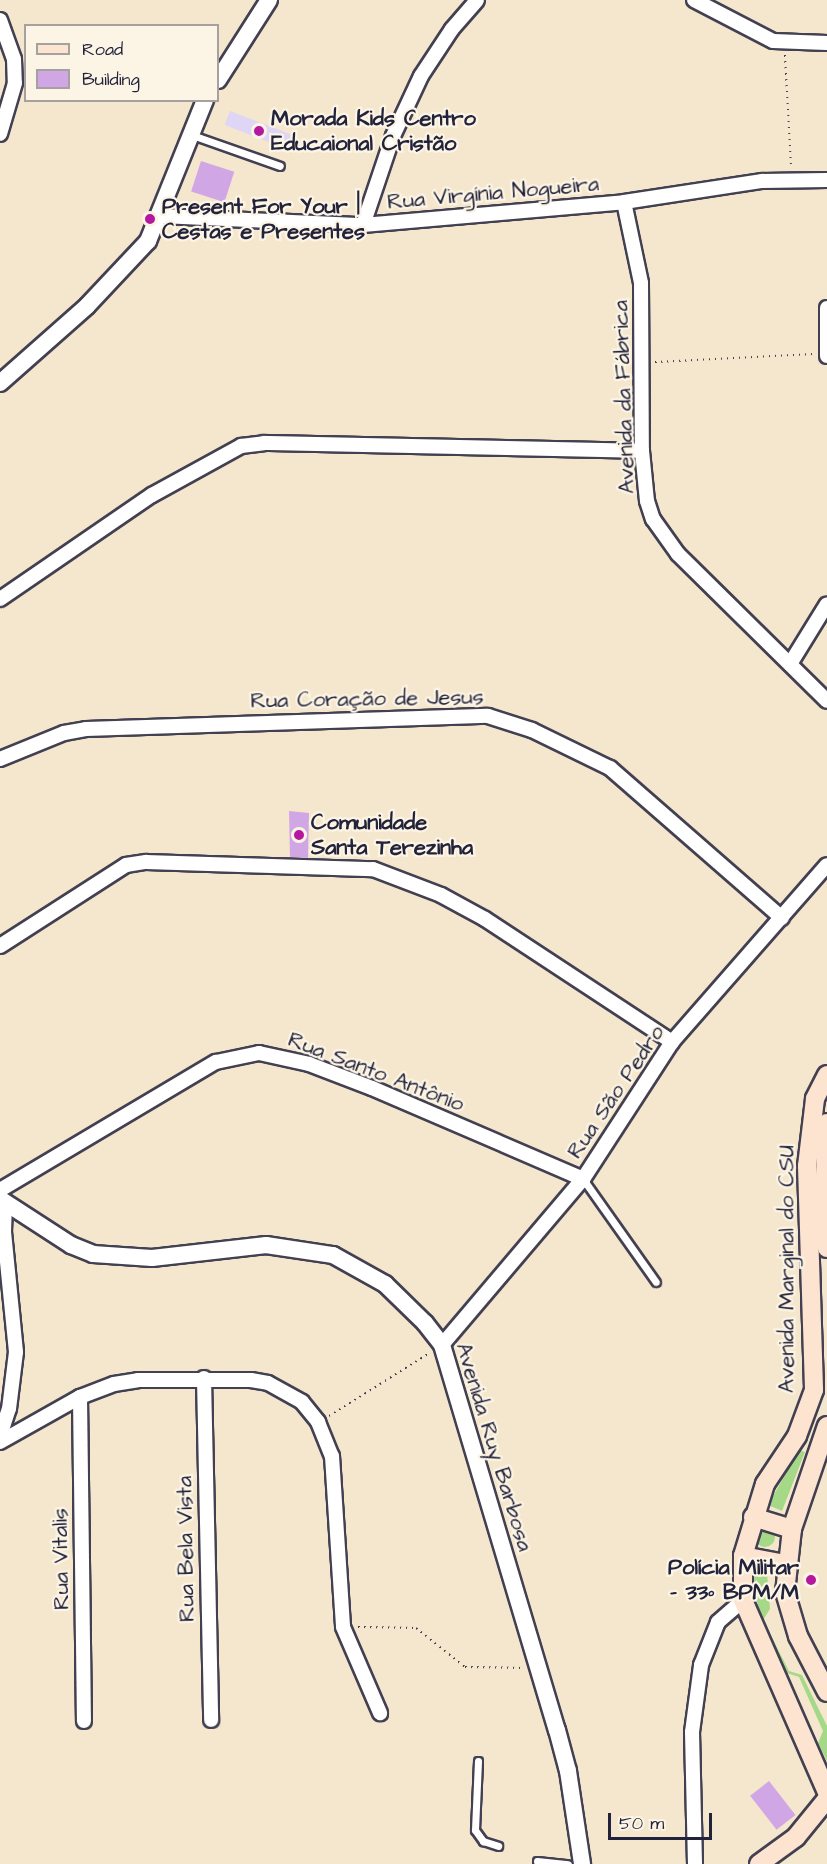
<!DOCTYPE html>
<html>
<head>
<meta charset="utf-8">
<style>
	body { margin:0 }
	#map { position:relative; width:827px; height:1864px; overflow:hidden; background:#f5e7cd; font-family:"Architects Daughter",sans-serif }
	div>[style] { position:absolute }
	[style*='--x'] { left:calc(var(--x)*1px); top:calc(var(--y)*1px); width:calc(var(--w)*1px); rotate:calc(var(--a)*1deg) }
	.built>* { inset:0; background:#dfd5f5; transform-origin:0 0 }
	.green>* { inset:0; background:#a5d887 }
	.round { border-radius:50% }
	.building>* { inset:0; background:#d0a7e4; transform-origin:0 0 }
	.path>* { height:2px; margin-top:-1px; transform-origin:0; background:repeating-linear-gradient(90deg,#424051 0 1.5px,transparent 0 6px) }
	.roads { filter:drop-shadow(2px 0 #424051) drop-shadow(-2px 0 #424051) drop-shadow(0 2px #424051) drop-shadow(0 -2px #424051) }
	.service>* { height:7px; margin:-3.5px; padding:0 3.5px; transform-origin:3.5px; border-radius:3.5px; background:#fff }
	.minor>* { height:14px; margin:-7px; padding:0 7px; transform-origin:7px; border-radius:7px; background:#fff }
	.tertiary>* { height:16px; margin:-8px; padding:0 8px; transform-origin:8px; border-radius:8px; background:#fff }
	.secondary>* { height:18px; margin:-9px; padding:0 9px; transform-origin:9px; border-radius:9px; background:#fde4d1 }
	.dots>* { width:16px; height:16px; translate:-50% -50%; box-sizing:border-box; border:3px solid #fcf5e5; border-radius:50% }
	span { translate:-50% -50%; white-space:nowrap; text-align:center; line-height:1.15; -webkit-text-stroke:4.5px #fcf5e5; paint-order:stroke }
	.poi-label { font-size:22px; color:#22223b; font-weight:700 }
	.left { translate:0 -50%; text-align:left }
	.right { translate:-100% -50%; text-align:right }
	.street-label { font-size:22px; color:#22223b }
	.legend { position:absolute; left:24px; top:24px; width:195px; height:78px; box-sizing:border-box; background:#fcf5e5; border:2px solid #a5a1a1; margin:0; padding:8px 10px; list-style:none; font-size:18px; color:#22223b }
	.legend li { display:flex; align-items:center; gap:12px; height:30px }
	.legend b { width:30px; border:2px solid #a5a1a1 }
	.scale { position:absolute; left:608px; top:1813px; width:104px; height:27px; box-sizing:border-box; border:3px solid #22223b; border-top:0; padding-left:8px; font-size:18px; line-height:21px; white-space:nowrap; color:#22223b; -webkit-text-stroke:4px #fcf5e5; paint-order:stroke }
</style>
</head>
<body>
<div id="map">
	<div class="built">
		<i style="left:230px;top:111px;width:70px;height:15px;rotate:21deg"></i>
	</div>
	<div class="green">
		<i style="clip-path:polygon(799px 1450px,805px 1452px,782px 1511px,768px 1505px)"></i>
		<i class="round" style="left:755px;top:1527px;width:20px;height:20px"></i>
		<i style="clip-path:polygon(752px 1571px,767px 1573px,770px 1609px,763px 1620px,789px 1671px,802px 1675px,827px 1726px,827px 1761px,818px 1743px,823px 1731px,799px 1677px,784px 1672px,761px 1625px)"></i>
	</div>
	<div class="building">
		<i style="left:201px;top:161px;width:35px;height:32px;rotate:18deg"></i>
		<i style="clip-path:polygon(289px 811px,309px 813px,308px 858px,290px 857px)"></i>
		<i style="left:769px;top:1781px;width:43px;height:24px;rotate:52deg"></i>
	</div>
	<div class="path">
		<i style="--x:785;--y:55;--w:111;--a:86.9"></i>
		<i style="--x:655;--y:362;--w:159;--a:-2.9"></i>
		<i style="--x:329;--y:1416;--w:117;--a:-32.1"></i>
		<i style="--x:358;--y:1627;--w:58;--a:1"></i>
		<i style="--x:416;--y:1628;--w:63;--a:38.5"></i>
		<i style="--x:465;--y:1667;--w:59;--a:1"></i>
	</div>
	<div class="roads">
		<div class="service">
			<i style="--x:192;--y:135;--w:93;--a:19.4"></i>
			<i style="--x:583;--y:1179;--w:126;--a:54.7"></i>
			<i style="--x:478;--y:1761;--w:69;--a:92.5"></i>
			<i style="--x:475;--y:1830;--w:14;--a:54"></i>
			<i style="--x:483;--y:1841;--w:16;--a:18"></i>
			<i style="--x:537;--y:1861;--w:31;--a:6"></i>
		</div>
		<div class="minor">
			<i style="--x:694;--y:0;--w:89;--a:27.4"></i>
			<i style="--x:773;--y:41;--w:54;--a:2.1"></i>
			<i style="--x:0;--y:20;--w:41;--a:70.3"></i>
			<i style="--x:14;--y:59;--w:24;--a:88"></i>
			<i style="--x:15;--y:83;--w:53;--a:106.4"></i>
			<i style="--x:624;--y:202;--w:83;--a:78.1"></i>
			<i style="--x:641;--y:283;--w:168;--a:89.7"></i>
			<i style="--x:642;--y:451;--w:50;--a:84.3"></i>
			<i style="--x:647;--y:501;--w:19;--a:72"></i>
			<i style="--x:653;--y:519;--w:43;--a:54.5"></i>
			<i style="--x:678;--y:554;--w:209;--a:44.6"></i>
			<i style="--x:161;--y:216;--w:202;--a:2.6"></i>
			<i style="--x:363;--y:225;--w:262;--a:-5"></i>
			<i style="--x:624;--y:202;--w:140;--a:-8.7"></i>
			<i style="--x:762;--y:181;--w:65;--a:-0.9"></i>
			<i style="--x:363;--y:225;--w:94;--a:-71.4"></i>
			<i style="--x:393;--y:136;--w:66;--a:-65"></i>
			<i style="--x:421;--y:76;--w:56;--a:-56.6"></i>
			<i style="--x:452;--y:29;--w:38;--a:-49"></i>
			<i style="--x:827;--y:308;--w:48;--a:90"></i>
			<i style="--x:0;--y:599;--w:184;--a:-34.4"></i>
			<i style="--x:152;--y:495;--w:102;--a:-28.8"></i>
			<i style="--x:241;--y:446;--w:23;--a:-7"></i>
			<i style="--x:264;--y:443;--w:378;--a:1.2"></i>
			<i style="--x:790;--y:664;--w:70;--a:-58.3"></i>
			<i style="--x:0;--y:759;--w:69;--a:-22.1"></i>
			<i style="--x:64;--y:733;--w:22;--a:-10"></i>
			<i style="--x:86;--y:729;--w:402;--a:-1.9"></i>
			<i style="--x:488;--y:716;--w:46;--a:17.7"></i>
			<i style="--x:532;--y:730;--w:87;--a:26"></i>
			<i style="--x:610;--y:768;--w:228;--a:41.1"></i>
			<i style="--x:0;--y:946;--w:150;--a:-32.7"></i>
			<i style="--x:126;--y:865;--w:20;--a:-9"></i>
			<i style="--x:146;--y:862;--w:227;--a:1.8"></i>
			<i style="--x:373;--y:869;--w:73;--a:20.9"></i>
			<i style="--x:441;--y:895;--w:50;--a:28.6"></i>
			<i style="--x:485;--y:919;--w:224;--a:33.3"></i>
			<i style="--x:0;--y:1190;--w:251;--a:-30.7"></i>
			<i style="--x:216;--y:1062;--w:44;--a:-11.8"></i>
			<i style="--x:259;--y:1053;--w:51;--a:12.4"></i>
			<i style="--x:309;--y:1064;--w:67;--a:20.9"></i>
			<i style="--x:372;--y:1088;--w:230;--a:23.3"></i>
			<i style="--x:442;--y:1345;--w:218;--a:-49.7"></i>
			<i style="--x:583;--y:1179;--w:163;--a:-57"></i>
			<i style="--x:672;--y:1042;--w:235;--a:-48.8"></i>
			<i style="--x:204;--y:1378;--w:342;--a:88.8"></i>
			<i style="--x:80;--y:1397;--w:324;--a:89.3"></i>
			<i style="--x:0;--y:1436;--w:28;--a:-72"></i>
			<i style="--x:9;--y:1409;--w:57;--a:-83"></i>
			<i style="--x:16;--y:1352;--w:121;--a:-95.7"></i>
			<i style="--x:4;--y:1232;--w:28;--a:-88"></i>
			<i style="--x:0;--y:1442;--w:92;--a:-29.4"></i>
			<i style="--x:80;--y:1397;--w:36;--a:-21"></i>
			<i style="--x:114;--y:1384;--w:24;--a:-9"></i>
			<i style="--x:138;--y:1380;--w:113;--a:0"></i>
			<i style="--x:251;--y:1380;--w:17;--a:10"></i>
			<i style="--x:268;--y:1383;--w:39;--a:29"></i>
			<i style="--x:302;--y:1402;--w:26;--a:51"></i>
			<i style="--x:318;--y:1422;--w:37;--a:68"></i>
			<i style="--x:332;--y:1456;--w:171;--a:86.3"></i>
			<i style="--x:343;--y:1627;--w:94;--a:66.7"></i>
			<i style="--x:695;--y:1864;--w:132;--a:-91.3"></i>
			<i style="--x:692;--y:1732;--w:68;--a:-82.3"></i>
			<i style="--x:701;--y:1665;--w:46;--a:-68.4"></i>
			<i style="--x:718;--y:1622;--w:33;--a:-41"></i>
		</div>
		<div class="tertiary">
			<i style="--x:218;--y:80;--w:95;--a:-57.5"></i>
			<i style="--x:0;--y:383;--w:116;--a:-41.5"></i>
			<i style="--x:87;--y:306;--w:89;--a:-46.8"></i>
			<i style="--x:148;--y:241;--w:152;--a:-68"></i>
			<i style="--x:0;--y:1199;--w:85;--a:32.9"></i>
			<i style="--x:71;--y:1245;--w:24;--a:22"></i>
			<i style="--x:93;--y:1254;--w:59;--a:3.9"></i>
			<i style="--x:152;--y:1258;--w:115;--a:-6.5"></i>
			<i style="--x:266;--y:1245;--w:68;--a:8.5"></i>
			<i style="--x:333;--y:1255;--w:60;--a:29.1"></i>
			<i style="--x:385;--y:1284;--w:56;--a:44.3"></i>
			<i style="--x:425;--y:1323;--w:28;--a:52"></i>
			<i style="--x:442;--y:1345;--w:402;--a:73.4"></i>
			<i style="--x:557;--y:1730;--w:42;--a:75"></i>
			<i style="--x:568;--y:1771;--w:94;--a:81.4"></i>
		</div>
		<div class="secondary">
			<i style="--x:827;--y:1075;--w:27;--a:117"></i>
			<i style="--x:815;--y:1099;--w:67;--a:96.8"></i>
			<i style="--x:807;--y:1166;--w:224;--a:88.2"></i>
			<i style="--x:814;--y:1390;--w:49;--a:110.3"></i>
			<i style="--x:797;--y:1436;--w:58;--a:123.7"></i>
			<i style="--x:765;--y:1484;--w:75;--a:107"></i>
			<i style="--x:743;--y:1556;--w:44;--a:90"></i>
			<i style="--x:743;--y:1600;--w:210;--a:66.4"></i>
			<i style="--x:827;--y:1123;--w:77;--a:92.2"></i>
			<i style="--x:824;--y:1200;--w:48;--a:86.4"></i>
			<i style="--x:827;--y:1426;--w:109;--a:108.8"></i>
			<i style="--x:792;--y:1529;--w:63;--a:96.3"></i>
			<i style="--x:785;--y:1592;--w:46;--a:73.5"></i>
			<i style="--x:798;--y:1636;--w:63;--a:62.6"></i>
			<i style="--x:753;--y:1517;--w:41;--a:17.1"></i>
			<i style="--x:743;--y:1556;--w:43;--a:10.8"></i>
			<i style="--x:759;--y:1864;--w:46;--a:-36.1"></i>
			<i style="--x:796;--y:1837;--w:49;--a:-50.8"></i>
		</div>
	</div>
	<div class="dots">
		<i style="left:259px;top:131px;background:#b5179e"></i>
		<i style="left:150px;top:219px;background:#b5179e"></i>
		<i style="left:299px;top:835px;background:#b5179e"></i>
		<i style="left:811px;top:1580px;background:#b5179e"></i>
	</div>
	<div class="poi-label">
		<span class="left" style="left:271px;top:131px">Morada Kids Centro<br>Educaional Cristão</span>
		<span class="left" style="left:162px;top:219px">Present For Your |<br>Cestas e Presentes</span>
		<span class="left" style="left:311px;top:835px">Comunidade<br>Santa Terezinha</span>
		<span class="right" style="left:799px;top:1580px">Polícia Militar<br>- 33º BPM/M</span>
	</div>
	<div class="street-label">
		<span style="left:493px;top:193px;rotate:-5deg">Rua Virgínia Nogueira</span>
		<span style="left:624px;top:397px;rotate:-92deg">Avenida da Fábrica</span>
		<span style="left:367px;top:699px;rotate:-1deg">Rua Coração de Jesus</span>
		<span style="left:376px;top:1072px;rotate:21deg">Rua Santo Antônio</span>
		<span style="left:616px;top:1092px;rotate:-56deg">Rua São Pedro</span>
		<span style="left:787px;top:1269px;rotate:-90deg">Avenida Marginal do CSU</span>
		<span style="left:494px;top:1447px;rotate:73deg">Avenida Ruy Barbosa</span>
		<span style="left:186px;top:1549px;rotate:-91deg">Rua Bela Vista</span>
		<span style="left:61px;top:1559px;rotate:-91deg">Rua Vitalis</span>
	</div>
	<ul class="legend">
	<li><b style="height:8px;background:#fde4d1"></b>Road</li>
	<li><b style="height:16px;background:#d0a7e4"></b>Building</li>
	</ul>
	<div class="scale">50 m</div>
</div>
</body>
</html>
